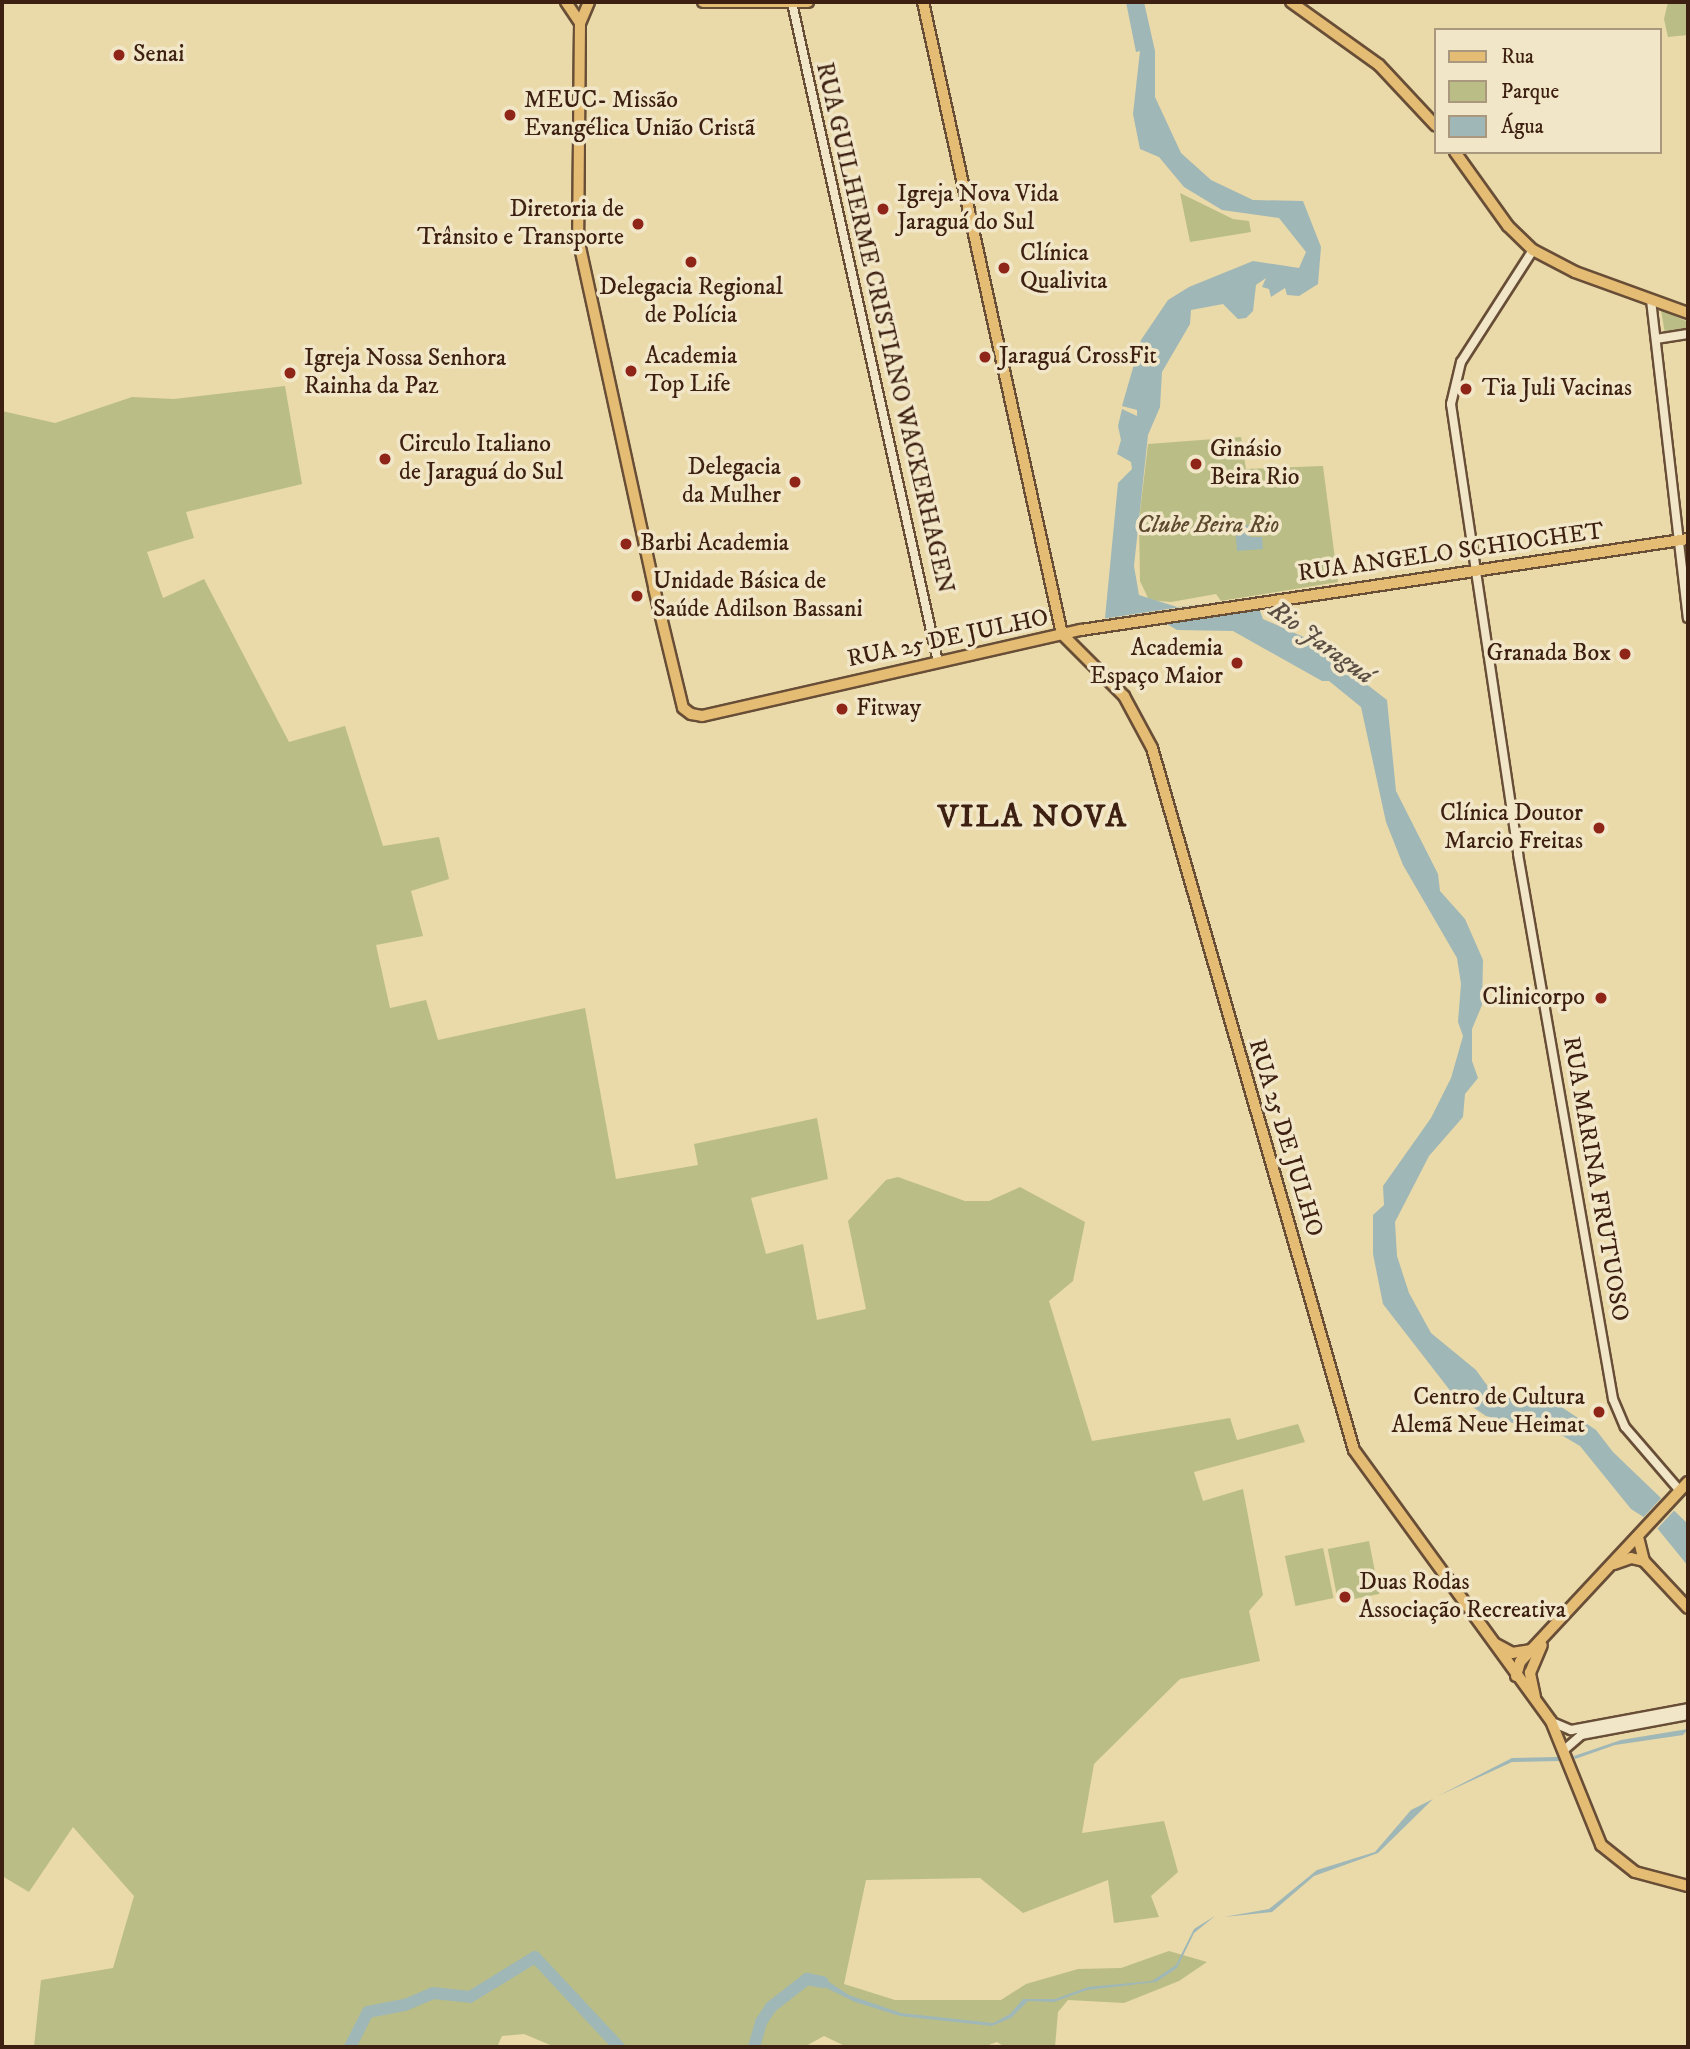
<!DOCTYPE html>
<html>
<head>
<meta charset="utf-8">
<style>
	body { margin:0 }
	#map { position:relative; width:1690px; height:2049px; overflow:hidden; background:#ead9a9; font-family:"IM FELL DW Pica",serif }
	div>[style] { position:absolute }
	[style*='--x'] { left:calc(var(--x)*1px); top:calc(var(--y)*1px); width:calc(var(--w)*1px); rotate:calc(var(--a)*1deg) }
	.green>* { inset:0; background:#babe86; transform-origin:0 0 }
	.water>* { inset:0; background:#9fb7b6 }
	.pier>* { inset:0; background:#ead9a9; transform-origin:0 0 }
	.river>* { height:12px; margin:-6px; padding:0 6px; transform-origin:6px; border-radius:6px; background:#9fb7b6 }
	.roads { filter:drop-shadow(2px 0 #684e37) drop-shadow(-2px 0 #684e37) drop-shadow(0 2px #684e37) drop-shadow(0 -2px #684e37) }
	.minor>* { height:8px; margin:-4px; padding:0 4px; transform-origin:4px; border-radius:4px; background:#f1e6c7 }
	.major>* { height:10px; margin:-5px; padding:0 5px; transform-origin:5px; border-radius:5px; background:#e5bc74 }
	.dots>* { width:19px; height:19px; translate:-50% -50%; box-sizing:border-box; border:4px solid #f1e6c7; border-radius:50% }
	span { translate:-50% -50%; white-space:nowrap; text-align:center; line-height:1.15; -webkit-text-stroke:7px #f1e6c7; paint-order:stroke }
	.poi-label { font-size:24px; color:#3d2011 }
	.left { translate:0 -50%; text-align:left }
	.right { translate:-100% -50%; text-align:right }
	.street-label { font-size:24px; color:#3d2011 }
	.park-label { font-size:24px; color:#5c482e; font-style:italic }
	.water-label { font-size:26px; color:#5a4d43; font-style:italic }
	.district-label { font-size:32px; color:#3d2011; font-weight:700; letter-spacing:2px }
	.frame { position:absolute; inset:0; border:4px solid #3d2011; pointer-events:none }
	.legend { position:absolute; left:1434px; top:28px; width:228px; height:126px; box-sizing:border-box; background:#f1e6c7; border:2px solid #a9977e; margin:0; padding:9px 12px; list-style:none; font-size:21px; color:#3d2011 }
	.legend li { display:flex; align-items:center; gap:14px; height:35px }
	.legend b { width:35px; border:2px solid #a9977e }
</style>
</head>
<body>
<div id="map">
	<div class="green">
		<i style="clip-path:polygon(1668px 2px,1688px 2px,1688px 35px,1668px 37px,1664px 19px)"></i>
		<i style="clip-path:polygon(1180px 193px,1233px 219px,1249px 221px,1251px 232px,1190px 242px)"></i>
		<i style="clip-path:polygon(1661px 310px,1688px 322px,1688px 328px,1665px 334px)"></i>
		<i style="clip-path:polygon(285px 386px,302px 484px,186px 512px,194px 538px,147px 552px,163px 598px,204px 579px,289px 742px,345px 726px,383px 846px,439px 837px,449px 879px,411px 891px,423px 936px,376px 945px,390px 1008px,426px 1000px,438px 1040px,585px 1008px,616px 1179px,698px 1165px,694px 1144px,817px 1118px,828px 1179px,751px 1198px,766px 1254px,803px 1244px,817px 1320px,866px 1309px,848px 1221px,886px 1180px,898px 1177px,965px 1201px,989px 1201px,1020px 1187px,1085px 1222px,1073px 1281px,1049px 1301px,1092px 1441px,1230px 1418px,1237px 1440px,1298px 1424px,1305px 1442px,1194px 1472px,1203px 1501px,1243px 1489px,1263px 1595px,1249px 1611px,1260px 1661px,1180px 1679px,1094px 1764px,1082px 1833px,1164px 1821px,1178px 1872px,1151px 1896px,1159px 1917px,1114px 1923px,1108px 1880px,1023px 1913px,980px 1878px,866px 1880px,844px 1984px,895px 2000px,1001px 2000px,1026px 1984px,1078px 1969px,1121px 1968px,1169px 1951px,1207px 1962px,1179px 1981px,1124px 2003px,1068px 2000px,1058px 2012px,1055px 2047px,1005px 2047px,997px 2042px,983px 2047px,847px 2047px,824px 2036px,804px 2047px,555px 2047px,524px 2034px,502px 2036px,497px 2047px,34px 2047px,41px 1980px,113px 1968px,134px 1896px,73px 1827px,29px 1892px,2px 1876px,2px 411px,55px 423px,132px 397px,174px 399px)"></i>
		<i style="clip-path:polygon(1241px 437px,1246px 469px,1323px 466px,1338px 582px,1221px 601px,1216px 594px,1171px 602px,1149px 600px,1140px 581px,1139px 520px,1148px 444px)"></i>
		<i style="left:1369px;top:1541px;width:54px;height:42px;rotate:79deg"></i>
		<i style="left:1323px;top:1548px;width:51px;height:39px;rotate:78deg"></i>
	</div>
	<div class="water">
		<i style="clip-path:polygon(1126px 2px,1144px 2px,1155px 51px,1155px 97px,1181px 153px,1211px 180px,1253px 200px,1303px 201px,1321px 247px,1318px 284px,1299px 296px,1287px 295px,1285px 288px,1271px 297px,1269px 289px,1262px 287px,1266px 278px,1256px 285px,1253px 311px,1246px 318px,1238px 319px,1223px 304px,1191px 310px,1190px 324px,1162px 372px,1160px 407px,1148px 435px,1134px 566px,1139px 595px,1177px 607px,1229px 601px,1259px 608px,1263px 619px,1308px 639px,1387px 700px,1396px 791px,1438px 874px,1440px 891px,1465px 919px,1483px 960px,1482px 1005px,1472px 1029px,1472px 1061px,1478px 1078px,1465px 1094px,1463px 1117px,1429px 1156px,1395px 1222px,1397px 1256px,1409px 1293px,1431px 1333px,1476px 1370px,1489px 1388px,1514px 1400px,1557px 1404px,1596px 1430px,1613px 1452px,1688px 1524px,1688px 1566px,1653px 1523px,1631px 1509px,1580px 1446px,1563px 1436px,1486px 1416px,1452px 1393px,1383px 1304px,1373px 1254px,1373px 1215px,1384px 1205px,1383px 1186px,1431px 1118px,1451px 1078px,1463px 1036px,1458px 1022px,1461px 984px,1457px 958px,1403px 865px,1386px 822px,1361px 707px,1329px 681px,1322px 681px,1233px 631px,1177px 630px,1167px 624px,1127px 630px,1113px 628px,1105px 618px,1118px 483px,1132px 469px,1131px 462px,1117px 454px,1121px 440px,1118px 426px,1122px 409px,1137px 416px,1137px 410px,1122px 406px,1141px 340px,1168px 300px,1189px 287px,1253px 261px,1299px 268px,1306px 252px,1279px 218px,1222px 210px,1184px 187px,1159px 157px,1140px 149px,1133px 114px,1140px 51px,1136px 52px)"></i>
		<i style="clip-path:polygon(1249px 525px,1250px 537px,1262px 537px,1263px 549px,1237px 551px,1235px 526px)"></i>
		<i style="clip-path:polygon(1688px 1729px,1683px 1735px,1615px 1745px,1575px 1759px,1574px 1756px,1621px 1740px)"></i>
		<i style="clip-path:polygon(1558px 1757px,1560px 1761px,1512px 1762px,1438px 1796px,1512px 1758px)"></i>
		<i style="clip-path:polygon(1433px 1799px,1378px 1853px,1314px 1876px,1272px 1912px,1224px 1917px,1269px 1909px,1317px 1870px,1375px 1852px,1411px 1810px)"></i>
		<i style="clip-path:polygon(1215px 1916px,1194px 1933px,1177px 1968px,1156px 1982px,1087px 1990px,1054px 2002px,1028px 2001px,1011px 2018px,992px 2026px,900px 2016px,855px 2002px,810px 1980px,820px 1976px,849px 1995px,901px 2013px,993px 2023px,1010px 2014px,1023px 1999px,1055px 1999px,1088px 1987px,1152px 1981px,1176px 1965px,1194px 1929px)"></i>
	</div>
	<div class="pier">
		<i style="clip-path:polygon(1241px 598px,1255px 601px,1263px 609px,1115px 632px,1102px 619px)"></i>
		<i style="left:1664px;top:1495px;width:18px;height:33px;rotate:43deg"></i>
	</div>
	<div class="river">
		<i style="--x:350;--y:2047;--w:39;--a:-63"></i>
		<i style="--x:368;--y:2012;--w:38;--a:-11"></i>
		<i style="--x:405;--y:2005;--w:30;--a:-23"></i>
		<i style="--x:433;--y:1993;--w:37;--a:6"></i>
		<i style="--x:470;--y:1997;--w:76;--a:-31.6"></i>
		<i style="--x:535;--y:1957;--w:123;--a:47"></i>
		<i style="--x:754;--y:2047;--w:26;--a:-74"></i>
		<i style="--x:761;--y:2022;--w:18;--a:-56"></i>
		<i style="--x:771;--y:2007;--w:46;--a:-37.9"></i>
		<i style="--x:807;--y:1979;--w:16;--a:11"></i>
	</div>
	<div class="roads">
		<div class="minor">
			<i style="--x:792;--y:3;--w:675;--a:77.51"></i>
			<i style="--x:1533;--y:250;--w:133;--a:122.7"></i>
			<i style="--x:1461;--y:362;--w:43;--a:103.4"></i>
			<i style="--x:1451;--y:404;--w:455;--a:81.5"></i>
			<i style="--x:1518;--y:854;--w:553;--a:80.11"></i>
			<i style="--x:1613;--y:1399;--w:30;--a:67"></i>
			<i style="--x:1625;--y:1427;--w:84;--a:49.3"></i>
			<i style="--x:1651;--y:300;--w:320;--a:83.4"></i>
			<i style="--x:1656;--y:339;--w:32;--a:-9"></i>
			<i style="--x:1552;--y:1722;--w:21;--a:23"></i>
			<i style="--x:1571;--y:1730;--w:119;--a:-10.6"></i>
			<i style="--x:1564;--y:1750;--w:23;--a:-41"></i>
			<i style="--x:1581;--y:1735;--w:109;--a:-10.6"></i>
		</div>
		<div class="major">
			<i style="--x:566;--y:2;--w:25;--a:56"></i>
			<i style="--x:589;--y:2;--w:23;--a:113"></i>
			<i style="--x:580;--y:23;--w:215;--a:90.5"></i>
			<i style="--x:578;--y:238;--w:358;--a:77.7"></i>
			<i style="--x:654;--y:588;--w:123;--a:76.4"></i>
			<i style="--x:683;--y:708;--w:10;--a:37"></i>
			<i style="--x:691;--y:714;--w:11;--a:10"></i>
			<i style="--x:702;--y:716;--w:389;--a:-12.8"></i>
			<i style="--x:1081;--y:630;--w:614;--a:-8.53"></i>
			<i style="--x:703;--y:2;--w:105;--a:0"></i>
			<i style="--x:923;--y:2;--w:647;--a:77.6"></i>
			<i style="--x:1291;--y:2;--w:108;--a:35.6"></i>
			<i style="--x:1379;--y:65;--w:83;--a:46.9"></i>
			<i style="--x:1455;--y:152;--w:91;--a:54.4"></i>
			<i style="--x:1508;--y:226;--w:35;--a:44"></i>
			<i style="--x:1533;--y:250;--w:47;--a:27.6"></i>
			<i style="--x:1575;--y:272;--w:120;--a:19.9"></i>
			<i style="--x:1062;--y:634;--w:88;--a:45"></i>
			<i style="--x:1124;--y:696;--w:59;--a:61.7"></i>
			<i style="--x:1152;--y:748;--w:730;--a:73.95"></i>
			<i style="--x:1354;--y:1450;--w:335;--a:54"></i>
			<i style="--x:1551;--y:1721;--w:134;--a:68"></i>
			<i style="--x:1601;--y:1845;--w:43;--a:38.5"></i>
			<i style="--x:1635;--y:1872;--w:55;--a:14.8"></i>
			<i style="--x:1638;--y:1537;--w:25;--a:76"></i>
			<i style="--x:1644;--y:1561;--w:64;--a:46.9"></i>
			<i style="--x:1614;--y:1564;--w:18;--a:-19"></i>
			<i style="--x:1631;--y:1558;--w:13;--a:13"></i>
			<i style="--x:1496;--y:1644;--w:18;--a:29"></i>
			<i style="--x:1512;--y:1653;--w:18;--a:-9"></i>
			<i style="--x:1516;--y:1676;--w:15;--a:-74"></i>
			<i style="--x:1520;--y:1662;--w:246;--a:-47"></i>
			<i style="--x:1535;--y:1697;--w:25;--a:-102"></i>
			<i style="--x:1530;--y:1673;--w:30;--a:-67"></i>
		</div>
	</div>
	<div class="dots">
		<i style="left:119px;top:55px;background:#8f2418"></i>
		<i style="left:510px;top:115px;background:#8f2418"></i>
		<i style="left:883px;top:209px;background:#8f2418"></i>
		<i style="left:638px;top:224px;background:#8f2418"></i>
		<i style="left:691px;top:262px;background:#8f2418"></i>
		<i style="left:1004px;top:268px;background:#8f2418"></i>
		<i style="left:985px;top:357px;background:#8f2418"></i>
		<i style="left:631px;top:371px;background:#8f2418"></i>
		<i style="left:290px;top:373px;background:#8f2418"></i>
		<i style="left:1466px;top:389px;background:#8f2418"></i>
		<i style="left:385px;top:459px;background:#8f2418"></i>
		<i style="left:1196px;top:464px;background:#8f2418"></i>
		<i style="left:795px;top:482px;background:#8f2418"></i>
		<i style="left:626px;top:544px;background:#8f2418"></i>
		<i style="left:637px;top:596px;background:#8f2418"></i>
		<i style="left:1625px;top:654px;background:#8f2418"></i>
		<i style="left:1237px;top:663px;background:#8f2418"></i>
		<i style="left:842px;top:709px;background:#8f2418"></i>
		<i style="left:1599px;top:828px;background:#8f2418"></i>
		<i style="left:1601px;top:998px;background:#8f2418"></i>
		<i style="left:1599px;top:1412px;background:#8f2418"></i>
		<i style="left:1345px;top:1597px;background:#8f2418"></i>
	</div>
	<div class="poi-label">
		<span class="left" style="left:133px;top:55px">Senai</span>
		<span class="left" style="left:524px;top:115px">MEUC- Missão<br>Evangélica União Cristã</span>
		<span class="left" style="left:897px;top:209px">Igreja Nova Vida<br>Jaraguá do Sul</span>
		<span class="right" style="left:624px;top:224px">Diretoria de<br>Trânsito e Transporte</span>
		<span class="left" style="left:1020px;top:268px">Clínica<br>Qualivita</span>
		<span style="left:691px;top:302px">Delegacia Regional<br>de Polícia</span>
		<span class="left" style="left:645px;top:371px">Academia<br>Top Life</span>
		<span class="left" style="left:999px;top:357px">Jaraguá CrossFit</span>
		<span class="left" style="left:304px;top:373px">Igreja Nossa Senhora<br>Rainha da Paz</span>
		<span class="left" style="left:1482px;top:389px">Tia Juli Vacinas</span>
		<span class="left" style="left:399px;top:459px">Circulo Italiano<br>de Jaraguá do Sul</span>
		<span class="left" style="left:1210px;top:464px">Ginásio<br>Beira Rio</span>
		<span class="right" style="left:781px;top:482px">Delegacia<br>da Mulher</span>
		<span class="left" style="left:640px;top:544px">Barbi Academia</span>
		<span class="left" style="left:653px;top:596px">Unidade Básica de<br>Saúde Adilson Bassani</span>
		<span class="right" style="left:1223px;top:663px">Academia<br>Espaço Maior</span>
		<span class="right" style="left:1611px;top:654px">Granada Box</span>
		<span class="left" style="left:856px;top:709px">Fitway</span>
		<span class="right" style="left:1583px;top:828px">Clínica Doutor<br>Marcio Freitas</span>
		<span class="right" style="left:1585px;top:998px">Clinicorpo</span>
		<span class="right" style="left:1585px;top:1412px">Centro de Cultura<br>Alemã Neue Heimat</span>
		<span class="left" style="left:1359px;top:1597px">Duas Rodas<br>Associação Recreativa</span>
	</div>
	<div class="street-label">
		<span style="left:884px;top:328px;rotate:77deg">RUA GUILHERME CRISTIANO WACKERHAGEN</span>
		<span style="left:1451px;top:553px;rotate:-8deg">RUA ANGELO SCHIOCHET</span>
		<span style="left:948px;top:639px;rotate:-12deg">RUA 25 DE JULHO</span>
		<span style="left:1285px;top:1138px;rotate:73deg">RUA 25 DE JULHO</span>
		<span style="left:1595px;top:1179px;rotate:80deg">RUA MARINA FRUTUOSO</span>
	</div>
	<div class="park-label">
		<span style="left:1208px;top:526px">Clube Beira Rio</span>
	</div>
	<div class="water-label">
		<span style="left:1321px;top:643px;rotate:36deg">Rio Jaraguá</span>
	</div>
	<div class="district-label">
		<span style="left:1033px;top:817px">VILA NOVA</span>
	</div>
	<div class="frame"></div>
	<ul class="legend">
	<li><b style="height:9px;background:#e5bc74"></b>Rua</li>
	<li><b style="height:19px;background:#babe86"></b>Parque</li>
	<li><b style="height:19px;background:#9fb7b6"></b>Água</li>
	</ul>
</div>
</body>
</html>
